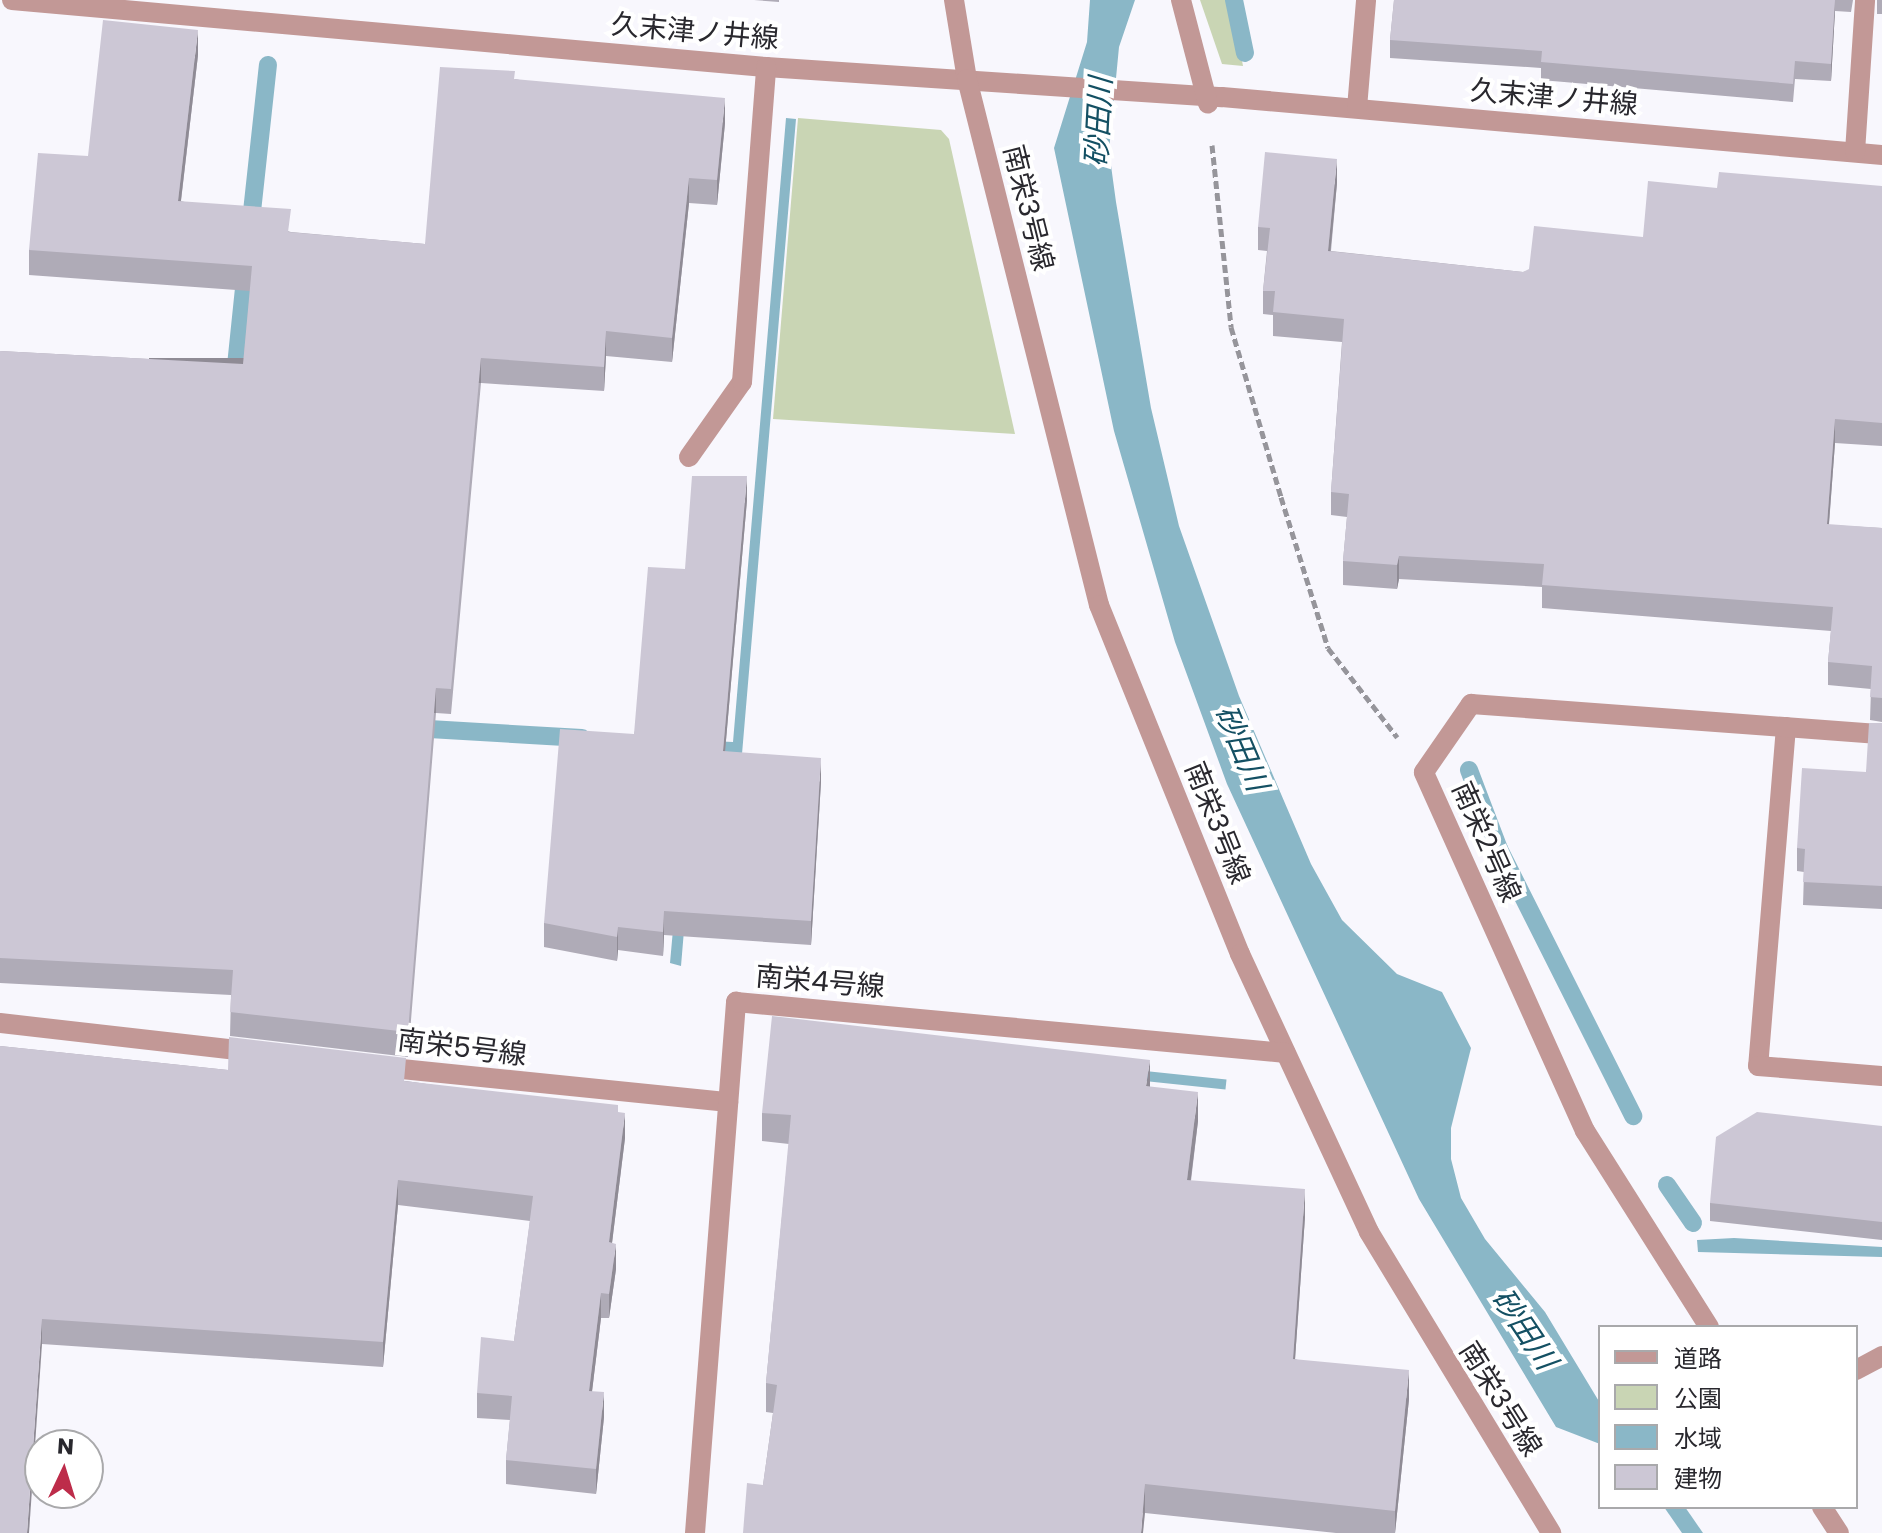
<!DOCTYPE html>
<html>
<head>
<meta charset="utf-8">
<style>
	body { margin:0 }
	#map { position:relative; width:1882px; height:1533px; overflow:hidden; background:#f8f7fd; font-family:Poppins,"Noto Sans JP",sans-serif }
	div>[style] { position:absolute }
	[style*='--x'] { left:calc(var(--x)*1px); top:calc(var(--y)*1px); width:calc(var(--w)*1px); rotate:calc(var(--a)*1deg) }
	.green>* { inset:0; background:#c9d5b4 }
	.water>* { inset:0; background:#8ab7c7; transform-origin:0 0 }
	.stream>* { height:18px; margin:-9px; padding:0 9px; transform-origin:9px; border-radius:9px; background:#8ab7c7 }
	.path>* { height:5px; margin-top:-2.5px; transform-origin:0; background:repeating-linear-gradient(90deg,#96959b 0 8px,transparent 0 12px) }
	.lane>* { height:20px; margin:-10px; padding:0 10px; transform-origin:10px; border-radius:10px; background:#c29896 }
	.street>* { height:20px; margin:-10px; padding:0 10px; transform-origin:10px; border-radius:10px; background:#c29896 }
	.wall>* { inset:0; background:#afabb7; transform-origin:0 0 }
	.shaded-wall>* { inset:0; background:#8f8b95; transform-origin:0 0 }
	.building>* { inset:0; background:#ccc7d5 }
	span { translate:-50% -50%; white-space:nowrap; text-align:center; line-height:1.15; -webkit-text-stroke:8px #fff; paint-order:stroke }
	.street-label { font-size:28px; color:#29282e }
	.water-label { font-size:30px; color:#145063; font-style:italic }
	.legend { position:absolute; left:1598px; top:1325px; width:260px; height:184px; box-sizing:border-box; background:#fff; border:2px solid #a9a9ab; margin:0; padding:10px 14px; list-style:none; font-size:24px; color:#29282e }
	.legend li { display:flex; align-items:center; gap:16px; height:40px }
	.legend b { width:40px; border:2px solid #a9a9ab }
	.north { position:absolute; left:24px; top:1429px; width:80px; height:80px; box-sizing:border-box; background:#fff; border:2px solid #a9a9ab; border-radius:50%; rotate:4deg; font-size:22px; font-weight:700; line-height:32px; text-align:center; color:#29282e }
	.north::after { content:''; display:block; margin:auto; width:28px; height:36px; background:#bd2c4a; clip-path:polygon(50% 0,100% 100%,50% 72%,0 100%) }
</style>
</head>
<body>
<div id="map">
	<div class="green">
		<i style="clip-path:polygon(1200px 0,1230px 0,1243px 66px,1222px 64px)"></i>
		<i style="clip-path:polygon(798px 118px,941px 130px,949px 139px,1015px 434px,773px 419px)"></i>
	</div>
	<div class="water">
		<i style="clip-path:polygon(1090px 0,1135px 0,1119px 47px,1109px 151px,1116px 202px,1151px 408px,1179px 526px,1239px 696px,1311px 864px,1342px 920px,1397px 974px,1442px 992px,1471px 1048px,1451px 1128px,1451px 1159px,1461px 1198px,1485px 1239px,1545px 1312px,1600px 1403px,1600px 1444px,1556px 1427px,1419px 1199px,1227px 784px,1175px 642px,1114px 431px,1054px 148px,1087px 42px)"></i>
		<i style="clip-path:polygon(786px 118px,796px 119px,742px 754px,699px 752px,681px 966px,670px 963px,690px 740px,733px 742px)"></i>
		<i style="left:774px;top:1032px;width:455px;height:10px;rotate:6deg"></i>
		<i style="clip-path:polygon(1734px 1238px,1882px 1247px,1882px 1257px,1698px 1252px,1697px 1240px)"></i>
		<i style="clip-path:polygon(1664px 1507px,1685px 1507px,1703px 1533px,1682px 1533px)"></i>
	</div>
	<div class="stream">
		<i style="--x:1234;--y:0;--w:54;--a:78.3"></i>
		<i style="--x:250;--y:230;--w:166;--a:-83.8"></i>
		<i style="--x:234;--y:385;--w:118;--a:-84.1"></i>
		<i style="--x:412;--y:728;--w:170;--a:3.4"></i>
		<i style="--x:1469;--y:770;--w:85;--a:69.2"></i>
		<i style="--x:1499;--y:849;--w:299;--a:63.3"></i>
		<i style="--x:1667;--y:1185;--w:46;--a:55.6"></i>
	</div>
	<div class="path">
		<i style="--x:1212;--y:145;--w:183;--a:84"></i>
		<i style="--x:1231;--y:327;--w:177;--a:73.6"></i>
		<i style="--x:1281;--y:497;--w:158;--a:72.7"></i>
		<i style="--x:1328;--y:648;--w:113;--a:52.2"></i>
	</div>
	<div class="lane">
		<i style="--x:1856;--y:1370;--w:30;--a:-28"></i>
	</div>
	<div class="street">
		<i style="--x:12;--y:0;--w:757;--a:5.08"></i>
		<i style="--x:766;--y:67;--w:457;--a:3.8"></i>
		<i style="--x:1222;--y:97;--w:663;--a:5.02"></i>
		<i style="--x:954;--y:0;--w:80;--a:80.7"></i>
		<i style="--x:967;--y:79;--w:542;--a:75.91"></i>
		<i style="--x:1099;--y:605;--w:376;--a:68"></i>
		<i style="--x:1240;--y:954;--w:306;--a:65.1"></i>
		<i style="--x:1369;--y:1232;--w:352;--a:58.8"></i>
		<i style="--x:1181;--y:0;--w:107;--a:75.4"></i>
		<i style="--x:1357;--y:108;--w:108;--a:-85.2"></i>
		<i style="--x:1855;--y:152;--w:152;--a:-86.2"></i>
		<i style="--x:689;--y:457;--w:92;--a:-54.8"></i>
		<i style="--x:742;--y:382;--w:316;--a:-85.6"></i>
		<i style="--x:1786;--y:727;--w:340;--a:94.7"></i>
		<i style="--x:1758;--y:1066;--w:124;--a:4.6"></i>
		<i style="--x:0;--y:1023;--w:256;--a:6.5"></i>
		<i style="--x:382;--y:1067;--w:348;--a:5.8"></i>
		<i style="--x:1709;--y:1327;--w:232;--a:-122.3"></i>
		<i style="--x:1585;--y:1131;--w:393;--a:-114.2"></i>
		<i style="--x:1424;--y:772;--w:83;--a:-55.3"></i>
		<i style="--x:1471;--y:704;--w:412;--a:4.2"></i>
		<i style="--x:1822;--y:1507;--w:31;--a:57"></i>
		<i style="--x:695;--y:1533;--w:533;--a:-85.58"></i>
		<i style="--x:736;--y:1002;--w:552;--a:5.3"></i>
	</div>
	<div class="wall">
		<i style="clip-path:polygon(754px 0,779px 0,779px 2px)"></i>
		<i style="clip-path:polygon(1394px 0,1853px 0,1851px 12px,1835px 11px,1831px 81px,1795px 79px,1793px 102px,1541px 80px,1541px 68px,1390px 58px,1390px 40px)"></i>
		<i style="left:1877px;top:0;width:5px;height:14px"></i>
		<i style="clip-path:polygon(198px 55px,181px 201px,291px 232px,425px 244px,515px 79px,725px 123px,717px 205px,689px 203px,672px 362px,606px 356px,604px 391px,481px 383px,451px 714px,436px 713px,408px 1057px,230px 1036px,231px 995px,0 983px,0 351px,243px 364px,250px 291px,29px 275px,29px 250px,88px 156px)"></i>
		<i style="clip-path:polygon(1337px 183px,1331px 251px,1523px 272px,1643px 237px,1717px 188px,1882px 186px,1882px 446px,1835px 443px,1829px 525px,1882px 528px,1882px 722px,1870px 720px,1871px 689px,1828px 685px,1828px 662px,1831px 631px,1542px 608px,1542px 587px,1399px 579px,1397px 589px,1343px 585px,1343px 561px,1347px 517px,1331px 515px,1331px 492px,1342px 342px,1273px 336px,1273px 315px,1263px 314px,1263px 291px,1267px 251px,1258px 250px,1258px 227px)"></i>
		<i style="clip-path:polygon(747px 500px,725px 751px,821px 782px,811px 945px,664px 935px,663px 956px,618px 950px,617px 961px,544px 947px,544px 923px,634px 734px,685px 569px)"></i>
		<i style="clip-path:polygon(1882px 723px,1882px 909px,1803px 905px,1804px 872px,1797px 871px,1797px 848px,1866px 772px)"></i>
		<i style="clip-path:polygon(0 1046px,228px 1070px,406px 1081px,618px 1112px,625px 1138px,612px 1243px,616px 1269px,609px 1318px,601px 1318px,592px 1391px,604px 1417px,596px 1494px,506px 1484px,506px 1460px,510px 1420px,477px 1418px,477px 1393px,514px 1341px,530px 1221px,398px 1205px,383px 1367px,42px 1344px)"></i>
		<i style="clip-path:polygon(1150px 1087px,1198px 1121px,1191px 1181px,1305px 1217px,1295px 1359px,1409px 1399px,1395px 1533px,1336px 1533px,1145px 1513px,763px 1485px,773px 1413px,766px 1412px,766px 1383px,789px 1144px,762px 1141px,762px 1113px)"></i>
		<i style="clip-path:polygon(1882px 1126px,1882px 1240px,1710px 1221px,1710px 1203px)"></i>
	</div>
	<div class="shaded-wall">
		<i style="clip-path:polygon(1835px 0,1835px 11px,1831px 81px,1831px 64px)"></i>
		<i style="clip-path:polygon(198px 30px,198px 55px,178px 225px,178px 201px)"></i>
		<i style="clip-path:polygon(725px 98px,725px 123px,717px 205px,717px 180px)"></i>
		<i style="clip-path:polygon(1337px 159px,1337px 183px,1328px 275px,1328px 251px)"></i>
		<i style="clip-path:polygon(689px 178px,689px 203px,672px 362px,672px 338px)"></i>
		<i style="clip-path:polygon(606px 331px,606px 356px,604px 391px,604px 367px)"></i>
		<i style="left:481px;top:358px;width:25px;height:332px;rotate:90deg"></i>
		<i style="clip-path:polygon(1835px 419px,1835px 443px,1827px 548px,1827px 524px)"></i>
		<i style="clip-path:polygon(747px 476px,747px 500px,723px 775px,723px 751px)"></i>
		<i style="clip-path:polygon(1399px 556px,1399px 579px,1397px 589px,1397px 565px)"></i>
		<i style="left:436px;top:688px;width:25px;height:345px;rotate:90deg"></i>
		<i style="clip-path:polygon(821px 758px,821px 782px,811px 945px,811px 921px)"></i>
		<i style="clip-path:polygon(664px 911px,664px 935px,663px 956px,663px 932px)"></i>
		<i style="clip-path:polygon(618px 927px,618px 950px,617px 961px,617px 937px)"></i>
		<i style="clip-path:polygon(1150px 1060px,1150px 1089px,1146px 1086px)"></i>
		<i style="clip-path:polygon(1198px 1092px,1198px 1121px,1187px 1209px,1187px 1180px)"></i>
		<i style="clip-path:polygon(625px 1113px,625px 1138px,609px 1267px,609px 1242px)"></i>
		<i style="clip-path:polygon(398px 1180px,398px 1205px,383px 1367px,383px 1342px)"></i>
		<i style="clip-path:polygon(1305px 1189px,1305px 1217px,1293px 1388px,1293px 1359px)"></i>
		<i style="clip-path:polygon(616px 1244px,616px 1269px,609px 1318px,609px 1294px)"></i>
		<i style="clip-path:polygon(601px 1293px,601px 1318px,589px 1416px,589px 1391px)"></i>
		<i style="clip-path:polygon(42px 1319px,42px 1344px,29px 1533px,27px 1533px)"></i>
		<i style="clip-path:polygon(1409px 1370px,1409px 1399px,1395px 1533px,1395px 1511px)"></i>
		<i style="clip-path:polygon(604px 1392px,604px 1417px,596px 1494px,596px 1469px)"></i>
		<i style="clip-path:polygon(1145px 1484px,1145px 1513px,1143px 1533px,1141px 1533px)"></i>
	</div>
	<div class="building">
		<i style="clip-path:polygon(1394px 0,1835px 0,1831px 64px,1795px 61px,1793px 84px,1541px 62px,1542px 51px,1390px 40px)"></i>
		<i style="clip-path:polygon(103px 20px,198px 30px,178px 201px,291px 209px,288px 232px,425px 244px,440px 67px,515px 71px,514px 79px,725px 98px,717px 180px,689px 178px,672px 338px,606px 331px,604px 367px,481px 358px,451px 689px,436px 688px,408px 1032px,230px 1012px,233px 970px,0 958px,0 351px,243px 364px,252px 266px,29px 250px,38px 153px,88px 156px)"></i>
		<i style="clip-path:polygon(1265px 152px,1337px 159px,1328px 251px,1523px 272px,1529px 269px,1534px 226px,1643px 237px,1648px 181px,1717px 188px,1719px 172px,1882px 186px,1882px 423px,1835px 419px,1827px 524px,1882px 528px,1882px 698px,1870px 697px,1872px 666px,1828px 662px,1833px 607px,1542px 585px,1544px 564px,1399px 556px,1397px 565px,1343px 561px,1349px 494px,1331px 492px,1344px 319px,1273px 312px,1275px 291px,1263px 291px,1270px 228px,1258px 227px)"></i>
		<i style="clip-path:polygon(692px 476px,747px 476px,723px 751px,821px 758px,811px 921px,664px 911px,663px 932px,618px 927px,617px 937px,544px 923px,560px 729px,634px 734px,648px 567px,685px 569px)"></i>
		<i style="clip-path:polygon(1869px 723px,1882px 723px,1882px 886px,1803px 882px,1805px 849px,1797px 848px,1802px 768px,1866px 772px)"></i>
		<i style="clip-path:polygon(772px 1016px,1150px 1060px,1146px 1086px,1198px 1092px,1187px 1180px,1305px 1189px,1293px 1359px,1409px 1370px,1395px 1511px,1145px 1484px,1141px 1533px,743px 1533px,747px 1483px,763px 1485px,777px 1385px,766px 1383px,791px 1115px,762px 1113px)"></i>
		<i style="clip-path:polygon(229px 1037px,406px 1058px,404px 1081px,618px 1105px,618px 1112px,625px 1113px,609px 1242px,616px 1244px,609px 1294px,601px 1293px,589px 1391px,604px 1392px,596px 1469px,506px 1460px,512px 1396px,477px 1393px,481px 1337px,514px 1341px,533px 1196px,398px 1180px,383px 1342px,42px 1319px,27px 1533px,0 1533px,0 1046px,228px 1070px)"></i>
		<i style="clip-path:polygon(1757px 1112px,1882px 1126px,1882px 1222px,1710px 1203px,1716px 1137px)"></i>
	</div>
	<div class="street-label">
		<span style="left:695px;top:32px;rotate:5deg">久末津ノ井線</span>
		<span style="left:1554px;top:98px;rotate:5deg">久末津ノ井線</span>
		<span style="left:1028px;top:208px;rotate:76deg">南栄3号線</span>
		<span style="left:1217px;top:823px;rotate:68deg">南栄3号線</span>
		<span style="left:1486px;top:842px;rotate:66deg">南栄2号線</span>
		<span style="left:820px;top:982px;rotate:5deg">南栄4号線</span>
		<span style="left:462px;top:1048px;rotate:7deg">南栄5号線</span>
		<span style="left:1500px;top:1399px;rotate:58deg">南栄3号線</span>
	</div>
	<div class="water-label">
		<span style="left:1099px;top:122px;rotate:-87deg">砂田川</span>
		<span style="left:1241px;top:748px;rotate:67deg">砂田川</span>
		<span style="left:1524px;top:1329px;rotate:56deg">砂田川</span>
	</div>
	<ul class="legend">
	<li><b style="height:10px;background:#c29896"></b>道路</li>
	<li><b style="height:22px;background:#c9d5b4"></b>公園</li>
	<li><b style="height:22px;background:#8ab7c7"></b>水域</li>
	<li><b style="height:22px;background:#ccc7d5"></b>建物</li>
	</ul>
	<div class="north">N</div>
</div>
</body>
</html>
